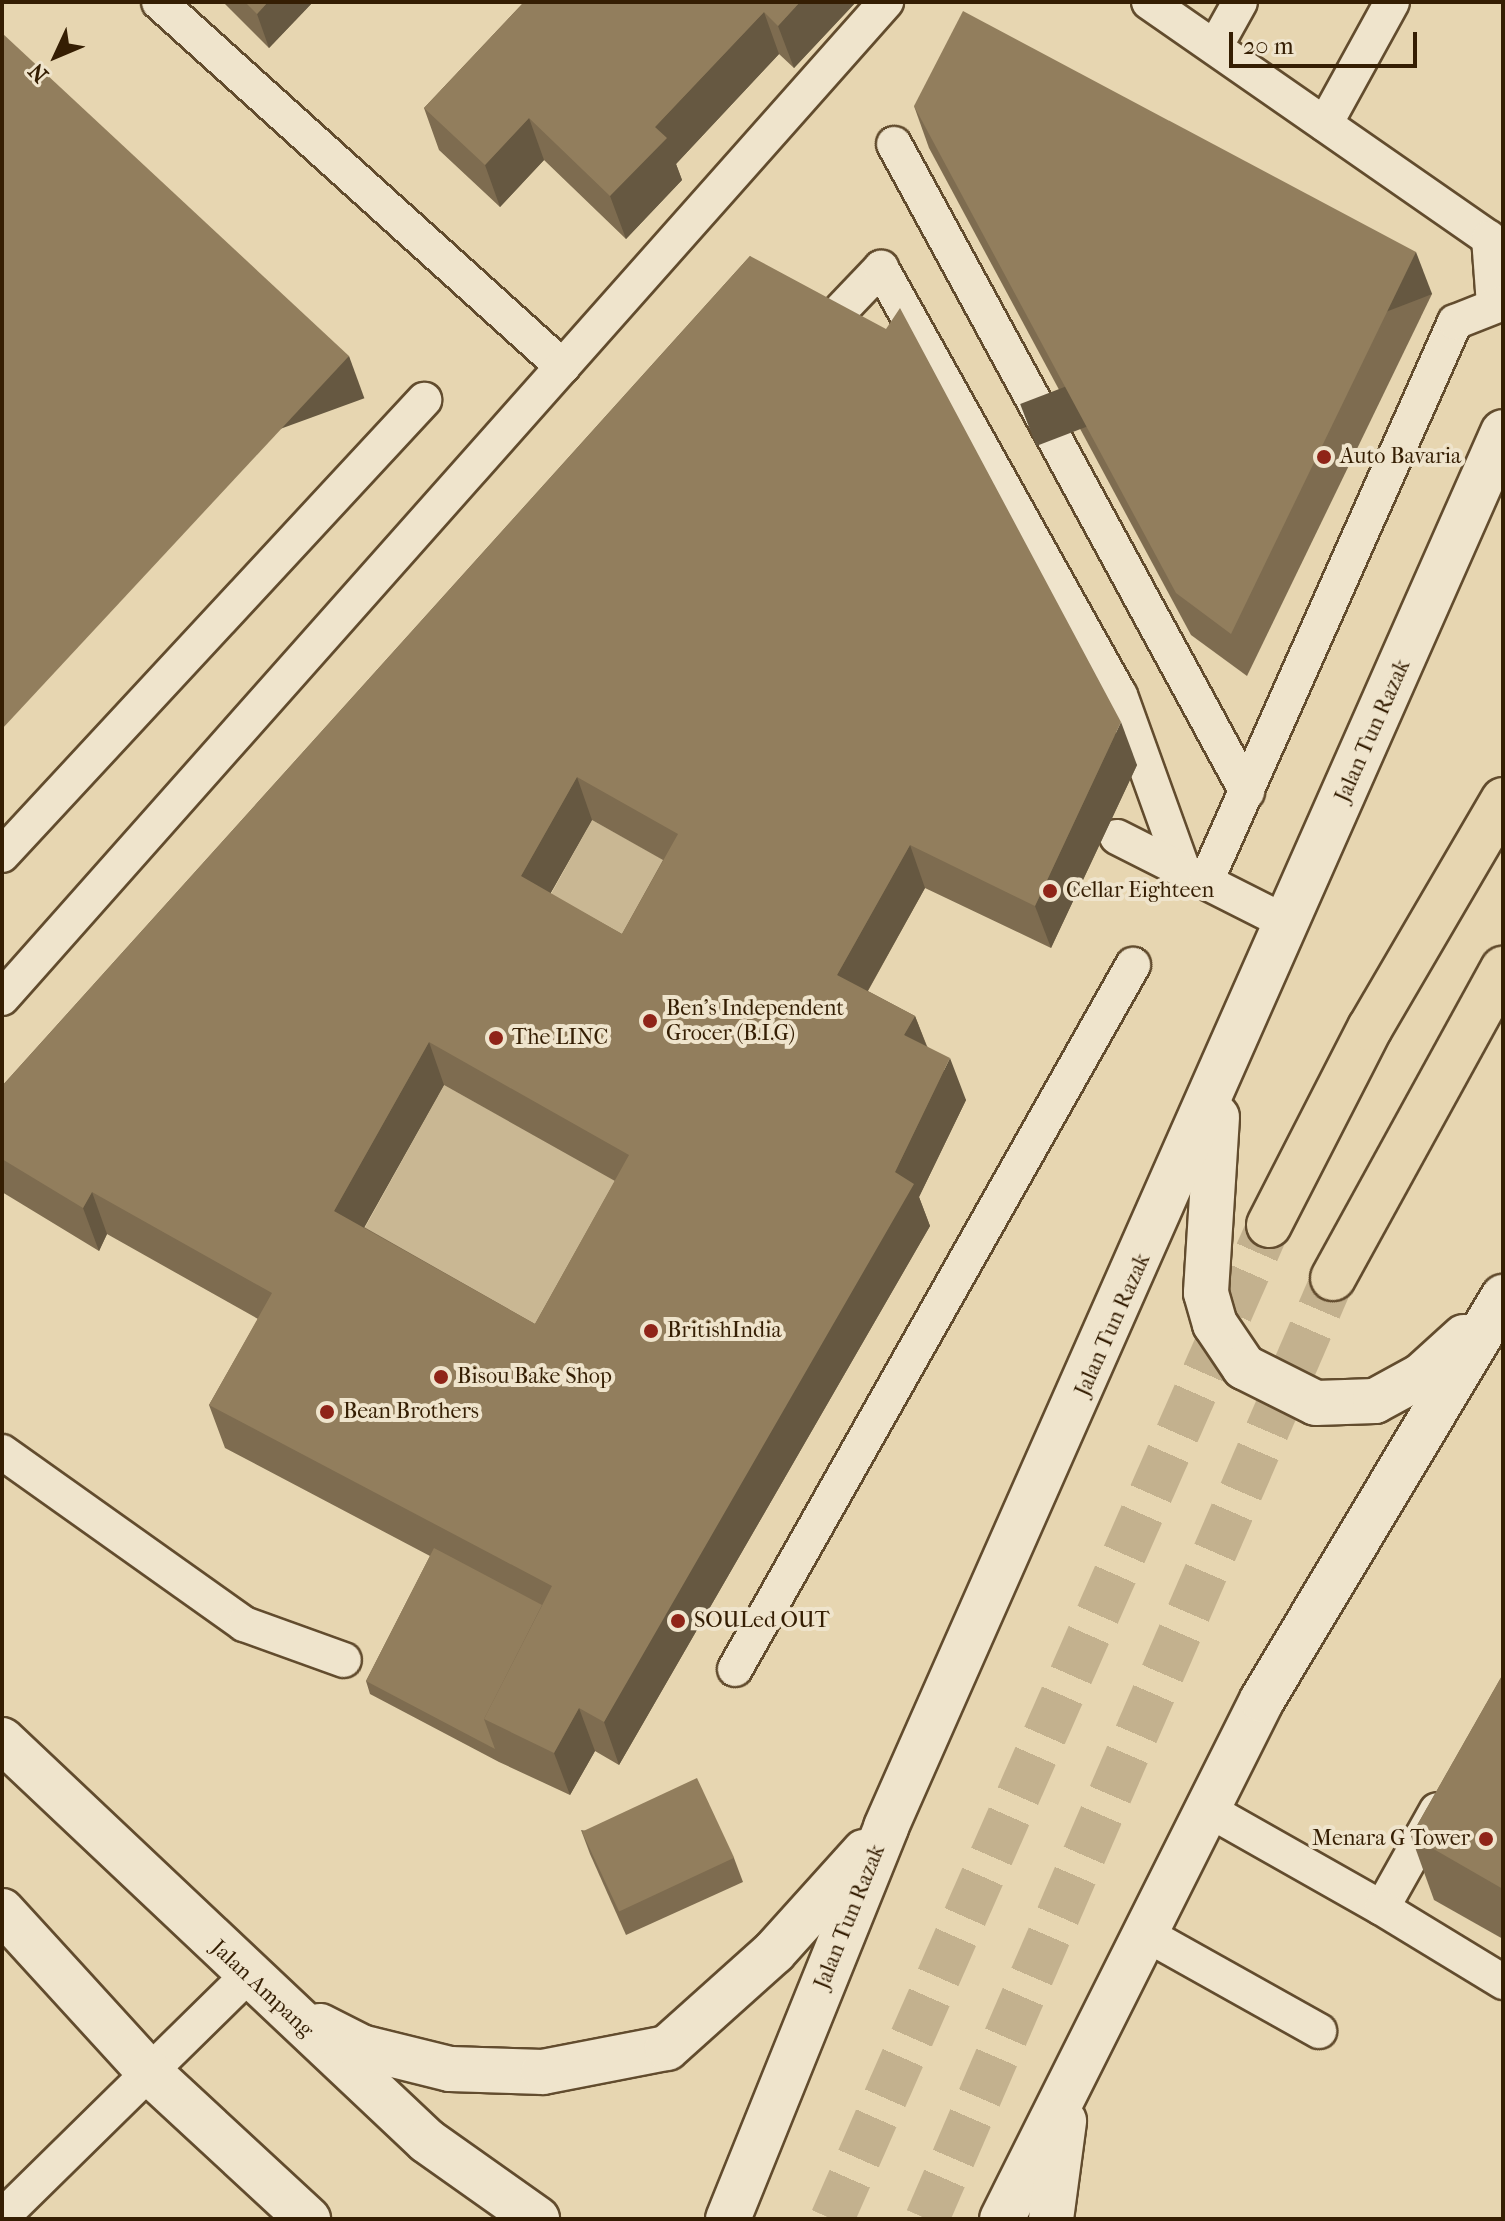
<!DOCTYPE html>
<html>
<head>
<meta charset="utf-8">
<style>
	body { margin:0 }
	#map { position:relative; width:1505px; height:2221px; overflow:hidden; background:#e7d6b1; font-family:"IM FELL French Canon",serif }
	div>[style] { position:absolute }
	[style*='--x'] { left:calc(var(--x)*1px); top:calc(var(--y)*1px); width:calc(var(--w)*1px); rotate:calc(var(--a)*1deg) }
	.green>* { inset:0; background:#c9b793; transform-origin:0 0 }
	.primary-tunnel>* { height:44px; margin-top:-22px; transform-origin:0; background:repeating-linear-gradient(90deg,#c3b18e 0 44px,transparent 0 66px) }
	.roads { filter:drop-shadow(2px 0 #624c2e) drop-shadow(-2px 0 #624c2e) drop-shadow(0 2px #624c2e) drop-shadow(0 -2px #624c2e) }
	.lane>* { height:34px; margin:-17px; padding:0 17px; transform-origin:17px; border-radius:17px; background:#efe4cc }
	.secondary>* { height:44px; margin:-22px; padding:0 22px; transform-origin:22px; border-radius:22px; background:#efe4cc }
	.primary>* { height:44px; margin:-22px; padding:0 22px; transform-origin:22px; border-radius:22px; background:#e7d6b1 }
	.wall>* { inset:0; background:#7e6c50 }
	.shaded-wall>* { inset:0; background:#665841; transform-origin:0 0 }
	.building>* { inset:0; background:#927e5d; transform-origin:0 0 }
	.dots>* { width:22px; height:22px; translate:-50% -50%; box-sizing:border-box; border:4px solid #efe4cc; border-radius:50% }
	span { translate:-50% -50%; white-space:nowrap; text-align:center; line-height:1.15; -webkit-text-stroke:8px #efe4cc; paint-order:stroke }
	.poi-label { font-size:22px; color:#351e03 }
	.left { translate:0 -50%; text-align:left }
	.right { translate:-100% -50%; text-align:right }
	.street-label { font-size:22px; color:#351e03 }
	.frame { position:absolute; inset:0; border:4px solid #351e03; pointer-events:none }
	.north { position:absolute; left:16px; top:16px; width:80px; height:80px; -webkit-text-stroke:6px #efe4cc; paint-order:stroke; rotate:226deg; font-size:22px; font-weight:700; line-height:32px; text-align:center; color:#351e03 }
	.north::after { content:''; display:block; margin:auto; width:28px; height:36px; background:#351e03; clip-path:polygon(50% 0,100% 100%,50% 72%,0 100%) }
	.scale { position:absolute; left:1229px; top:32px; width:188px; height:36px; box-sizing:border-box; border:4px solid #351e03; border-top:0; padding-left:10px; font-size:24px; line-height:28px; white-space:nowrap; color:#351e03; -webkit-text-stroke:6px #efe4cc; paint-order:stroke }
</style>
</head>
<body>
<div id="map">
	<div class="green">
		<i style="left:592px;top:820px;width:115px;height:114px;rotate:29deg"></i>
		<i style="left:444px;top:1085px;width:231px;height:193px;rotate:29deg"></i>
	</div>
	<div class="primary-tunnel">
		<i style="--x:832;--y:2219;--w:1086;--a:-66.27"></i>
		<i style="--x:927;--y:2219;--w:1025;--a:-66.66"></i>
	</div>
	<div class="roads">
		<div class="lane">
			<i style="--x:159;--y:2;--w:544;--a:42.1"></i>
			<i style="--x:1149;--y:2;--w:414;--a:34.8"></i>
			<i style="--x:1489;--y:238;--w:67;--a:85.7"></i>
			<i style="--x:1215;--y:47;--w:51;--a:-60.9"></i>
			<i style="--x:1325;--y:124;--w:139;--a:-61.2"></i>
			<i style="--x:894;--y:144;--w:738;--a:61.42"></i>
			<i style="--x:842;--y:309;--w:57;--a:-46.4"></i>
			<i style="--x:881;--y:268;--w:489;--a:60.8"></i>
			<i style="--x:1120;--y:695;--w:186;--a:70.2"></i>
			<i style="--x:1117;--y:837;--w:193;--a:26.8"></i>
			<i style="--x:2;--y:855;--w:621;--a:-47.15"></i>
			<i style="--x:1206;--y:881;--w:612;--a:-65.99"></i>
			<i style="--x:1455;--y:322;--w:52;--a:-21.6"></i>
			<i style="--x:2;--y:998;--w:1332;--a:-48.41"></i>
			<i style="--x:2;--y:1452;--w:297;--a:35.4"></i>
			<i style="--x:244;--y:1624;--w:106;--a:19.8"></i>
			<i style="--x:735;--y:1669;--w:809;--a:-60.52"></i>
			<i style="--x:1205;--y:1808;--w:203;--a:29.5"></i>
			<i style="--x:1382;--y:1908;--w:112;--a:-60.7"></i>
			<i style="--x:1382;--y:1908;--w:142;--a:31.4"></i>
			<i style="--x:1142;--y:1932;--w:203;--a:29.2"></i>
			<i style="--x:2;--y:2217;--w:344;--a:-44.5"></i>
		</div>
		<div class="secondary">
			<i style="--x:1217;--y:1117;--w:176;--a:93.6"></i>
			<i style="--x:1206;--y:1293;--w:32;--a:74"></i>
			<i style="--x:1215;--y:1324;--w:52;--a:56"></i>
			<i style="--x:1244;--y:1367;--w:80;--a:26.6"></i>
			<i style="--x:1316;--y:1403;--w:59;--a:-1.9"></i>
			<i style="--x:1375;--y:1401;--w:52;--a:-28.5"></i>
			<i style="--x:1421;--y:1376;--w:58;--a:-42.2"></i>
			<i style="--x:2;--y:1740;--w:584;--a:43.34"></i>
			<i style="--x:427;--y:2141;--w:135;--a:35.3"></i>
			<i style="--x:2;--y:1911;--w:218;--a:47.6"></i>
			<i style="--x:149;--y:2072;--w:217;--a:42.8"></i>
			<i style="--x:320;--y:2026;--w:46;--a:27.1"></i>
			<i style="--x:361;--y:2047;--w:92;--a:13.9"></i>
			<i style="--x:450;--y:2069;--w:93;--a:1.8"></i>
			<i style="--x:543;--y:2072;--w:126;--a:-11"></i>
			<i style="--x:667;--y:2048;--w:144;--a:-41.9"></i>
			<i style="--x:774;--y:1952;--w:135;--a:-48"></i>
			<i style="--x:728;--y:2219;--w:423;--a:-68"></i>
			<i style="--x:886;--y:1827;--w:1525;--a:-66.14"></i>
			<i style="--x:1002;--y:2219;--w:580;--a:-63.39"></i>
			<i style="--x:1262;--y:1700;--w:470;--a:-59.1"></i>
			<i style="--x:1051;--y:2219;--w:99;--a:-82.4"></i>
		</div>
		<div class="primary">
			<i style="--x:1269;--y:1225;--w:221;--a:-62.9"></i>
			<i style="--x:1370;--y:1028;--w:264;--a:-59.7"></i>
			<i style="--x:1333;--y:1278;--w:353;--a:-61.2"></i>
		</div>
	</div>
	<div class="wall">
		<i style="clip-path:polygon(223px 2px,313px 2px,269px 48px)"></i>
		<i style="clip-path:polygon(524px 2px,856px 2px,794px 68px,779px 54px,676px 164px,682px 180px,626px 239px,544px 160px,500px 207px,439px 150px,424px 108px)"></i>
		<i style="clip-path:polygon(914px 106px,1432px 294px,1247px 676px,1191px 635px,929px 148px)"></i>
		<i style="clip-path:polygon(evenodd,750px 256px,1137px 765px,1051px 948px,925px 888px,868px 991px,915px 1016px,927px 1046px,966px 1100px,919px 1197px,930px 1226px,619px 1765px,595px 1751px,570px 1795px,499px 1762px,370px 1694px,366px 1681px,430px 1556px,225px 1448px,209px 1405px,258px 1319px,107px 1234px,99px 1251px,2px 1192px,2px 1086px,750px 256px,592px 820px,663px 860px,622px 934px,550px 894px,592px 820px,750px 256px,444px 1085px,615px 1181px,535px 1324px,364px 1227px,444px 1085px)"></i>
		<i style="clip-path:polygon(1503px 1674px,1503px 1939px,1434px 1900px,1411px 1836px)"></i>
		<i style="clip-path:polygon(581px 1830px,734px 1858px,743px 1882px,626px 1935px,590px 1854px)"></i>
	</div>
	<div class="shaded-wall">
		<i style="clip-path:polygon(268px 2px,313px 2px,269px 48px,257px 14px)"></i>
		<i style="clip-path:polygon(800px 2px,856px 2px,794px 68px,778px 26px)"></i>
		<i style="clip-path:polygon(764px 12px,779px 54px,676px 164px,682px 180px,626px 239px,610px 196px,655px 127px)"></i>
		<i style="clip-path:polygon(529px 118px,544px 160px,500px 207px,485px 165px)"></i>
		<i style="left:1416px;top:252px;width:45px;height:424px;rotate:69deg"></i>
		<i style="left:349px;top:356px;width:45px;height:509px;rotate:70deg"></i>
		<i style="clip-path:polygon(1121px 722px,1137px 765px,1051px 948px,1035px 906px)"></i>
		<i style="clip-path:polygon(577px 777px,592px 820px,536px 919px,521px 876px)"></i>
		<i style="clip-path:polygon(910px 845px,925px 888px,853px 1017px,837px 975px)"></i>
		<i style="clip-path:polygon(915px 1016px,931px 1058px,904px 1035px)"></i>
		<i style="clip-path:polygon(429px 1042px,444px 1085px,350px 1253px,334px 1211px)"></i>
		<i style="clip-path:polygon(950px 1058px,966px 1100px,919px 1197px,930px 1226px,619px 1765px,604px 1722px,895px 1172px)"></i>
		<i style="clip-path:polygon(92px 1192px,107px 1234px,99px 1251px,83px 1208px)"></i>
		<i style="clip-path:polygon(579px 1708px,595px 1751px,570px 1795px,554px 1753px)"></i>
	</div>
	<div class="building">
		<i style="clip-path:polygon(245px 2px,268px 2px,257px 14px)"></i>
		<i style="clip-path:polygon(524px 2px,800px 2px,778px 26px,764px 12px,655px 127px,667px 138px,610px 196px,529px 118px,485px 165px,424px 108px)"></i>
		<i style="clip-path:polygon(963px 11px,1416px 252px,1231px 634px,1176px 593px,914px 106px)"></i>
		<i style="clip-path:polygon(2px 33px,349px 356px,2px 729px)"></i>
		<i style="clip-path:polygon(evenodd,750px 256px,886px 329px,900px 308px,1121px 722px,1035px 906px,910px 845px,837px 975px,915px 1016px,904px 1035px,950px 1058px,895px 1172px,914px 1184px,604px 1722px,579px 1708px,554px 1753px,484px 1719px,552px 1586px,209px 1405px,272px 1293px,92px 1192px,83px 1208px,2px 1159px,2px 1086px,750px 256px,577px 777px,678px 834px,622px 934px,521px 876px,577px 777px,750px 256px,429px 1042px,629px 1155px,535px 1324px,334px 1211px,429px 1042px)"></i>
		<i style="clip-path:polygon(434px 1548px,542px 1605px,484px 1719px,495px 1749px,366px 1681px)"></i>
		<i style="clip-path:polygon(1503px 1674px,1503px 1889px,1411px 1836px)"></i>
		<i style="left:697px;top:1778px;width:88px;height:127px;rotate:65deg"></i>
	</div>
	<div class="dots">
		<i style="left:1324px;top:457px;background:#8f2418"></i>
		<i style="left:1050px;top:891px;background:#8f2418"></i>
		<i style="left:650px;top:1021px;background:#8f2418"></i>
		<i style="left:496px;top:1038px;background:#8f2418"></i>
		<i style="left:651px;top:1331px;background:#8f2418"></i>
		<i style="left:441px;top:1377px;background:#8f2418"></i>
		<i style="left:327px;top:1412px;background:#8f2418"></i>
		<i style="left:678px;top:1621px;background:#8f2418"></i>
		<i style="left:1486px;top:1839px;background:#8f2418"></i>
	</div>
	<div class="poi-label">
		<span class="left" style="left:1340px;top:457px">Auto Bavaria</span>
		<span class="left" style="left:1066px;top:891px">Cellar Eighteen</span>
		<span class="left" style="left:666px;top:1021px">Ben’s Independent<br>Grocer (B.I.G)</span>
		<span class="left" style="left:512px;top:1038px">The LINC</span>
		<span class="left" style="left:667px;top:1331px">BritishIndia</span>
		<span class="left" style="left:457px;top:1377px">Bisou Bake Shop</span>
		<span class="left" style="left:343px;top:1412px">Bean Brothers</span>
		<span class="left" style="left:694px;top:1621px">SOULed OUT</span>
		<span class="right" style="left:1470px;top:1839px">Menara G Tower</span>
	</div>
	<div class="street-label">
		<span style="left:1373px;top:731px;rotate:-66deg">Jalan Tun Razak</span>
		<span style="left:1113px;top:1325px;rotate:-66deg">Jalan Tun Razak</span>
		<span style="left:850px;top:1917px;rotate:-68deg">Jalan Tun Razak</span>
		<span style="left:262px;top:1989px;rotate:43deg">Jalan Ampang</span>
	</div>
	<div class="frame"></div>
	<div class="north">N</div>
	<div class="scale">20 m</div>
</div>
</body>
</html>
